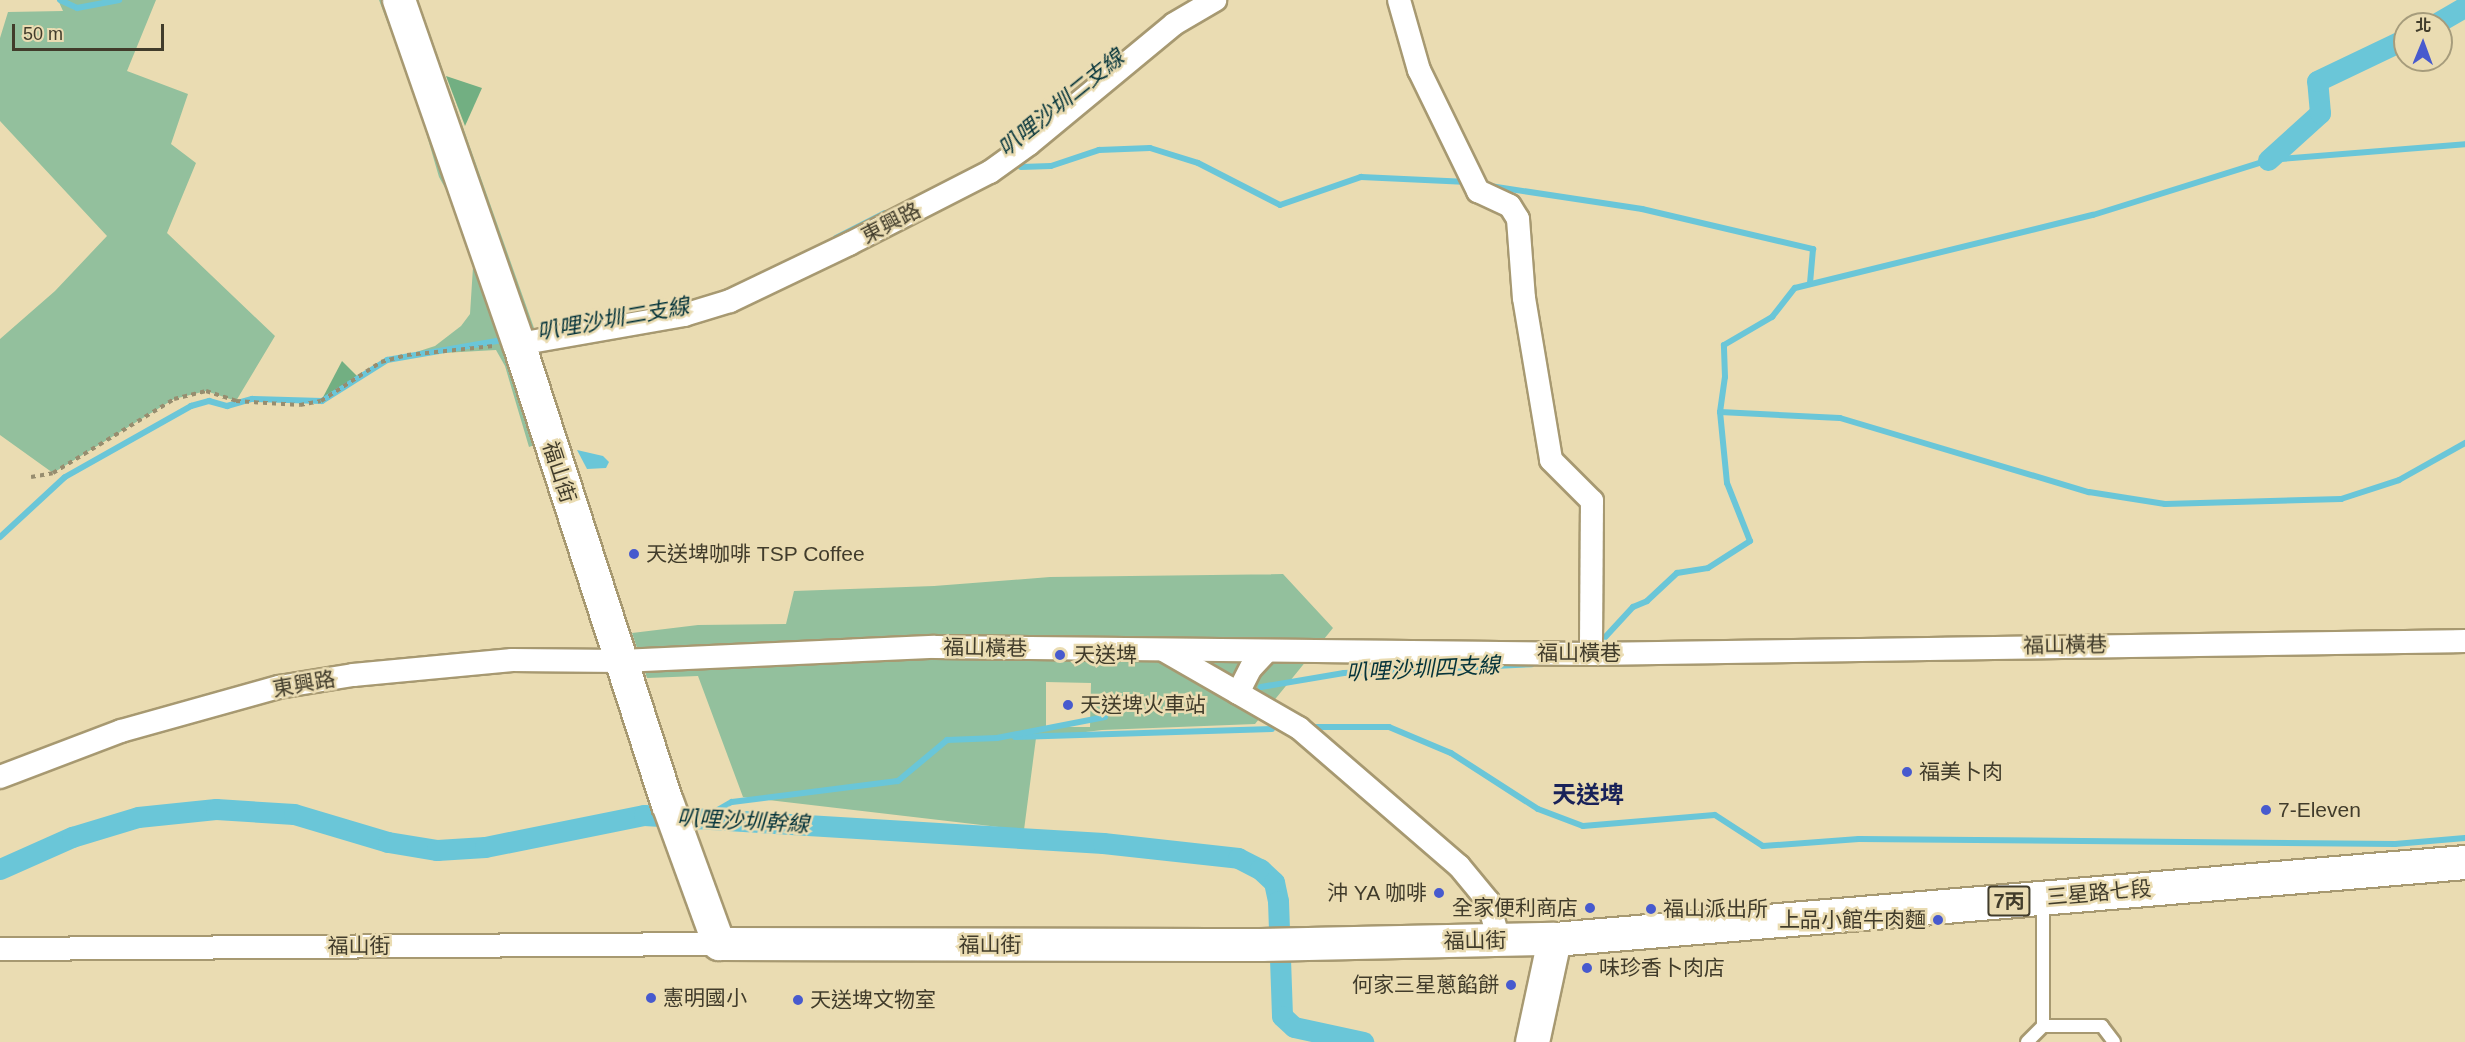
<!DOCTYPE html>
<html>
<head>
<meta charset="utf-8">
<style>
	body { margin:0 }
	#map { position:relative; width:2465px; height:1042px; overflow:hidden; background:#eadcb2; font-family:Arial,"Noto Sans TC",sans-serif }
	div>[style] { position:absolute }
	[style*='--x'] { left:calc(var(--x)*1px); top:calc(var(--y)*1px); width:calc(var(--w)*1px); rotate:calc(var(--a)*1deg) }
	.green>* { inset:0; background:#93c09d }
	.forest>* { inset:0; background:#72af82 }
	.water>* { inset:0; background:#6ac6d8 }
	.stream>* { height:6px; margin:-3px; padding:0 3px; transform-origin:3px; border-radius:3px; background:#6ac6d8 }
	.canal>* { height:21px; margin:-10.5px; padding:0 10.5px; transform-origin:10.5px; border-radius:10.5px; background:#6ac6d8 }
	.path>* { height:4px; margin-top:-2px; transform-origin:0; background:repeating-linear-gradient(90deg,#978d6f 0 4.5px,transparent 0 9px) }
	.roads { filter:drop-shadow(2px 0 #a79971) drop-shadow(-2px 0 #a79971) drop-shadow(0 2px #a79971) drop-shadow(0 -2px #a79971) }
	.lane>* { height:12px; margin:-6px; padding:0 6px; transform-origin:6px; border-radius:6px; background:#fff }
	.street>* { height:22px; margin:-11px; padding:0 11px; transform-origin:11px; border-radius:11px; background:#fff }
	.secondary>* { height:32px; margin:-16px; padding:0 16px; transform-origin:16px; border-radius:16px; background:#fff }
	.primary>* { height:33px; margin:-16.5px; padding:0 16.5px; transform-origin:16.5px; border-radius:16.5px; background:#fff }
	.dots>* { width:16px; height:16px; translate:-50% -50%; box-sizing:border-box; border:3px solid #eadcb2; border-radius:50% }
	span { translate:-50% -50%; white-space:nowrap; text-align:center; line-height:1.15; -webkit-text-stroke:5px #eadcb2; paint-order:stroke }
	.shield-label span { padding:2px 4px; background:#eadcb2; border:2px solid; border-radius:4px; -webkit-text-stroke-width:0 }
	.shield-label { font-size:20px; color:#413c2b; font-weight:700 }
	.street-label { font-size:21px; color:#413c2b }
	.poi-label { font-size:21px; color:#413c2b }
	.left { translate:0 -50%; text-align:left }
	.right { translate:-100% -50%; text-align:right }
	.water-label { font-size:22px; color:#04333a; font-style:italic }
	.quarter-label { font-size:24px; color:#192259; font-weight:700 }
	.north { position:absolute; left:2393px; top:12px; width:60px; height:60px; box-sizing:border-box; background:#eadcb2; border:2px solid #a69c7c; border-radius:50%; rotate:1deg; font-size:16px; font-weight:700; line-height:24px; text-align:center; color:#413c2b }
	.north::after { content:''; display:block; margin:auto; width:21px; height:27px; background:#475ace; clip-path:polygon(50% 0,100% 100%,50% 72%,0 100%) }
	.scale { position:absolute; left:12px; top:24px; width:152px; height:27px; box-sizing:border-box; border:3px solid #413c2b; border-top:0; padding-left:8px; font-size:18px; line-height:21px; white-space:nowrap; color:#413c2b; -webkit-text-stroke:4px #eadcb2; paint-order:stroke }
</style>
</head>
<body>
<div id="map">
	<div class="green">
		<i style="clip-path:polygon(58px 0,156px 0,127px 71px,188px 94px,171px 144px,196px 163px,167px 233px,275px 336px,236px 401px,206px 391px,174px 399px,53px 473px,0 435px,0 339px,55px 291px,107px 236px,0 121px,0 38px,8px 12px,63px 11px)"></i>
		<i style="clip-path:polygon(379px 0,418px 0,534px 328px,540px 350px,533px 352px,559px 436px,529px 447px,505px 366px,496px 350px,407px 355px,435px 346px,461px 326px,470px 314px,473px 267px,459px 213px,439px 177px,416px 98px)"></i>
		<i style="clip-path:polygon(evenodd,1283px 574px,1333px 628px,1255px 724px,1102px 730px,1036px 738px,1024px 830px,743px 797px,698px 676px,647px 678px,632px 633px,698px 625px,786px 624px,794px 591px,934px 586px,1050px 577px,1283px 574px,1046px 682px,1091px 683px,1090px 727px,1046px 727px,1046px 682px)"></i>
	</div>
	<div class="forest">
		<i style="clip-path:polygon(446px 76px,482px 88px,465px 126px)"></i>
		<i style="clip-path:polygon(342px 361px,357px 376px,321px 401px)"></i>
	</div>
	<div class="water">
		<i style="clip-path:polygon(577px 450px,603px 456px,609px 462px,606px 468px,587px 469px)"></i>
	</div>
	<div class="stream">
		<i style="--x:60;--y:0;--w:19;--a:25"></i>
		<i style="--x:77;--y:8;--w:43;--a:-10.8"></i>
		<i style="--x:1021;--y:167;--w:30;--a:-2"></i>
		<i style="--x:1051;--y:166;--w:51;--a:-18.4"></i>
		<i style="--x:1099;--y:150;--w:51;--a:-2.2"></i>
		<i style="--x:1150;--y:148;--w:50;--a:17.4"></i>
		<i style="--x:1198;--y:163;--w:92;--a:27.1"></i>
		<i style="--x:1280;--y:205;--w:86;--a:-19.1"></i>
		<i style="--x:1361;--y:177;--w:107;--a:2.7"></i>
		<i style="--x:1490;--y:186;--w:154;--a:8.6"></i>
		<i style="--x:1642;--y:209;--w:176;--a:13.2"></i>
		<i style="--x:1813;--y:249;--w:35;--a:95"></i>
		<i style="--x:836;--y:238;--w:55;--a:-27"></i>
		<i style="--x:1720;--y:412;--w:35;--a:-82"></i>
		<i style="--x:1725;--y:377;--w:32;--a:-92"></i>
		<i style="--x:1724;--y:345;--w:56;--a:-30.3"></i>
		<i style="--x:1772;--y:317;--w:37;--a:-52"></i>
		<i style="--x:1795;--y:288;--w:307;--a:-13.8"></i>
		<i style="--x:2093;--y:215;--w:183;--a:-17.4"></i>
		<i style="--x:2268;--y:160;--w:198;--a:-4.6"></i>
		<i style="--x:0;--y:537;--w:88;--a:-42.7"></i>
		<i style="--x:65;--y:477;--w:145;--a:-29.4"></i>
		<i style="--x:191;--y:406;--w:19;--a:-16"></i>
		<i style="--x:209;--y:401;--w:19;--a:16"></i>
		<i style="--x:227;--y:406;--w:26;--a:-16"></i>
		<i style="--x:252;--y:399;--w:70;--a:1.6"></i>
		<i style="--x:322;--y:401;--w:77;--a:-32.2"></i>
		<i style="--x:387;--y:360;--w:123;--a:-9.8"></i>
		<i style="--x:1597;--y:646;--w:53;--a:-47.3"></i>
		<i style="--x:1633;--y:607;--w:15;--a:-23"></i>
		<i style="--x:1647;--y:601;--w:41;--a:-43"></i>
		<i style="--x:1677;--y:573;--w:31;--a:-9"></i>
		<i style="--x:1708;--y:568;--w:50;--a:-32.7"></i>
		<i style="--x:1750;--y:541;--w:62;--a:-111.6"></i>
		<i style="--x:1727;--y:483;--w:71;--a:-95.6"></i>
		<i style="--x:1720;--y:412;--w:120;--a:2.9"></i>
		<i style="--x:1840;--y:418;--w:260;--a:16.6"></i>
		<i style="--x:2089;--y:492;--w:77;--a:9"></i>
		<i style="--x:2165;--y:504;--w:176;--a:-1.6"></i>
		<i style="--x:2341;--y:499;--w:61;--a:-18.1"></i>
		<i style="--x:2399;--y:480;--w:76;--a:-29.3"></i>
		<i style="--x:1261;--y:687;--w:84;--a:-9.6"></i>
		<i style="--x:1344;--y:673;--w:188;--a:-2.7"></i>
		<i style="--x:1317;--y:727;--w:72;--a:0"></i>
		<i style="--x:1389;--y:727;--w:67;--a:22.8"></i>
		<i style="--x:1451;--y:753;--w:103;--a:32.8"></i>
		<i style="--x:1538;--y:809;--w:48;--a:20.7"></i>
		<i style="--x:1583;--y:826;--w:132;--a:-4.8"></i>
		<i style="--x:1715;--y:815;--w:57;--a:32.9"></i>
		<i style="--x:1763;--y:846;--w:96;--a:-4.2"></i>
		<i style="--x:1859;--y:839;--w:536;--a:0.53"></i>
		<i style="--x:2395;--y:844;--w:70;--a:-4.9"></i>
		<i style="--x:1015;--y:737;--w:257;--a:-1.8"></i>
		<i style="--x:702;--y:819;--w:34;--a:-30"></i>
		<i style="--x:732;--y:802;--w:167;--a:-7.2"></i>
		<i style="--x:898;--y:781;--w:64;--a:-39.9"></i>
		<i style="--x:947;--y:740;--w:50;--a:-2.3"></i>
		<i style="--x:997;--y:738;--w:110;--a:-11"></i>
	</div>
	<div class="canal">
		<i style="--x:2435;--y:24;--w:34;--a:-30"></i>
		<i style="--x:2268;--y:160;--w:70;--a:-42.1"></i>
		<i style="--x:2320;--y:113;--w:32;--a:-95"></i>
		<i style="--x:2317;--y:81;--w:98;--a:-25.5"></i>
		<i style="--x:0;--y:869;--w:79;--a:-24"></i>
		<i style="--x:72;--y:837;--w:69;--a:-16.9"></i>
		<i style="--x:138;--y:817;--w:78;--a:-5.9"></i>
		<i style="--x:216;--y:809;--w:78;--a:3.7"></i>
		<i style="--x:294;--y:814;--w:98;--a:16.6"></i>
		<i style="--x:388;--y:842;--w:50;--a:9.3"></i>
		<i style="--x:437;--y:850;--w:48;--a:-3.6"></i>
		<i style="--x:485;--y:847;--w:162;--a:-11.4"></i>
		<i style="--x:644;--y:815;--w:460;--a:3.5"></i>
		<i style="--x:1103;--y:843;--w:136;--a:6.3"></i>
		<i style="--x:1238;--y:858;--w:25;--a:27"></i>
		<i style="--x:1260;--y:869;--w:19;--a:43"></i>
		<i style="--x:1274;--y:882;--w:19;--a:78"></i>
		<i style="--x:1278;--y:901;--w:115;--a:88"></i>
		<i style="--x:1282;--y:1016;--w:16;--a:43"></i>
		<i style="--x:1294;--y:1027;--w:71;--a:12.3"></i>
	</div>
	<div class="path">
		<i style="--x:31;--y:477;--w:22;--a:-10"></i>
		<i style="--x:53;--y:473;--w:142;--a:-31.4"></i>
		<i style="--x:174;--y:399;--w:33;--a:-14"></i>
		<i style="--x:206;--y:391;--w:32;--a:18"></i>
		<i style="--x:236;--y:401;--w:64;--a:3.6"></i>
		<i style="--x:300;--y:405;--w:21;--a:-11"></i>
		<i style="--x:321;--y:401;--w:72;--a:-33"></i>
		<i style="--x:381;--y:362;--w:27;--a:-15"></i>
		<i style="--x:407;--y:355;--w:87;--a:-5.9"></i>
	</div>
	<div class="roads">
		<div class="lane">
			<i style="--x:2043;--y:1026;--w:127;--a:-90"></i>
			<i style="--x:2027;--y:1042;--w:23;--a:-45"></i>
			<i style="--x:2043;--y:1026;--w:59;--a:0"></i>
			<i style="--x:2102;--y:1026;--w:20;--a:53"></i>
		</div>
		<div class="street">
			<i style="--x:1399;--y:0;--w:73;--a:74.1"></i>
			<i style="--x:1419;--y:70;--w:135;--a:64"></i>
			<i style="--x:1478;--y:191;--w:35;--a:25"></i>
			<i style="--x:1510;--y:206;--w:15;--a:58"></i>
			<i style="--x:1518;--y:219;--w:79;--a:85.7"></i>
			<i style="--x:1524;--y:298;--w:164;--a:80.5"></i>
			<i style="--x:1551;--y:460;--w:58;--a:45"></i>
			<i style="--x:1592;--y:501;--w:153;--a:90.4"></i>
			<i style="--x:519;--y:344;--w:168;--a:-10"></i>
			<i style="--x:684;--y:315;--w:48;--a:-16.9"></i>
			<i style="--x:730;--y:301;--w:132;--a:-25.6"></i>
			<i style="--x:849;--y:244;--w:158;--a:-27.1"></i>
			<i style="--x:990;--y:172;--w:48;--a:-35.7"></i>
			<i style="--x:1029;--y:144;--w:188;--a:-39.6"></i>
			<i style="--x:1174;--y:24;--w:48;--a:-30.3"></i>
			<i style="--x:1165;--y:651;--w:155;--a:29.9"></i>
			<i style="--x:1299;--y:728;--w:211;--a:40.8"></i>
			<i style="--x:1459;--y:866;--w:45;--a:50.4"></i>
			<i style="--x:1488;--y:901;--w:41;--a:74.2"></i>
			<i style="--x:1238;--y:693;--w:28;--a:-63"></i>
			<i style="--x:1251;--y:668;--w:23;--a:-47"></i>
			<i style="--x:0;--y:777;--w:129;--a:-20.8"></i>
			<i style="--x:121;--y:731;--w:164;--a:-15.6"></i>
			<i style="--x:279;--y:687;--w:75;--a:-9.2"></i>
			<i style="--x:353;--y:675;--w:160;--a:-5.4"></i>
			<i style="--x:512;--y:660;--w:109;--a:0.5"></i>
			<i style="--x:621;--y:661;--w:314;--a:-2.6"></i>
			<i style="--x:935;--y:647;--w:656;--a:0.61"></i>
			<i style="--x:1591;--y:654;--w:874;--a:-0.85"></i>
			<i style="--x:0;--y:949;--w:719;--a:-0.4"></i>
		</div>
		<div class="secondary">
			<i style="--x:399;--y:0;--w:364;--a:70.8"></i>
			<i style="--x:519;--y:344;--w:484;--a:72.1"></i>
			<i style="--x:668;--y:804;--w:149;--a:70"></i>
			<i style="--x:719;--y:944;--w:542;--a:0.11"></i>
			<i style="--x:1261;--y:945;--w:293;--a:-1.2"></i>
		</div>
		<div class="primary">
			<i style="--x:1532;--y:1042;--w:105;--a:-77.9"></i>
			<i style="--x:1554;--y:939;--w:914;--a:-4.83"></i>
		</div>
	</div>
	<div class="dots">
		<i style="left:634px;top:554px;background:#475ace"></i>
		<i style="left:1060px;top:655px;background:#475ace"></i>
		<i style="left:1068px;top:705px;background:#475ace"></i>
		<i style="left:1907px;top:772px;background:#475ace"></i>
		<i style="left:2266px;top:810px;background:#475ace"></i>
		<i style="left:1439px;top:893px;background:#475ace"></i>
		<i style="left:1590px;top:908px;background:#475ace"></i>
		<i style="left:1651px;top:909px;background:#475ace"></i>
		<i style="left:1938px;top:920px;background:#475ace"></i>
		<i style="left:1587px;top:968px;background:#475ace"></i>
		<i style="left:1511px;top:985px;background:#475ace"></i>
		<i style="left:651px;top:998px;background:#475ace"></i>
		<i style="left:798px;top:1000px;background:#475ace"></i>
	</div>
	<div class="shield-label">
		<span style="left:2009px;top:901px">7丙</span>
	</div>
	<div class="street-label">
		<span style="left:891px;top:223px;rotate:-27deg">東興路</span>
		<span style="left:559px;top:472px;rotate:72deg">福山街</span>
		<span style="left:2065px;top:645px;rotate:-1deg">福山橫巷</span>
		<span style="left:985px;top:648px;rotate:1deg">福山橫巷</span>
		<span style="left:1579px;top:653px">福山橫巷</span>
		<span style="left:304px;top:684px;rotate:-10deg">東興路</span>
		<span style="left:2099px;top:893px;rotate:-5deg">三星路七段</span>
		<span style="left:1475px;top:941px;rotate:-1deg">福山街</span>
		<span style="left:990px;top:945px">福山街</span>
		<span style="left:359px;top:946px">福山街</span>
	</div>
	<div class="poi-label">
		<span class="left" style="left:646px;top:554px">天送埤咖啡 TSP Coffee</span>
		<span class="left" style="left:1074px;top:655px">天送埤</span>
		<span class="left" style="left:1080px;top:705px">天送埤火車站</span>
		<span class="left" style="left:1919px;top:772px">福美卜肉</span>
		<span class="left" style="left:2278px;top:810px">7-Eleven</span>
		<span class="right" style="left:1427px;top:893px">沖 YA 咖啡</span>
		<span class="right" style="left:1578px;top:908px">全家便利商店</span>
		<span class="left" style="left:1663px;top:909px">福山派出所</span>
		<span class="right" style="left:1926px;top:920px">上品小館牛肉麵</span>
		<span class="left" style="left:1599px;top:968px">味珍香卜肉店</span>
		<span class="right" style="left:1499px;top:985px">何家三星蔥餡餅</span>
		<span class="left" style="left:663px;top:998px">憲明國小</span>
		<span class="left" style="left:810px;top:1000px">天送埤文物室</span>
	</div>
	<div class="water-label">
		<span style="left:1061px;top:103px;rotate:-39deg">叭哩沙圳二支線</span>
		<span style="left:613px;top:319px;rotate:-10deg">叭哩沙圳二支線</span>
		<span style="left:1423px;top:669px;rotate:-3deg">叭哩沙圳四支線</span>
		<span style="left:743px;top:821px;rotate:3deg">叭哩沙圳幹線</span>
	</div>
	<div class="quarter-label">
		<span style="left:1588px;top:795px">天送埤</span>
	</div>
	<div class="north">北</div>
	<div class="scale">50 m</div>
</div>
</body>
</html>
